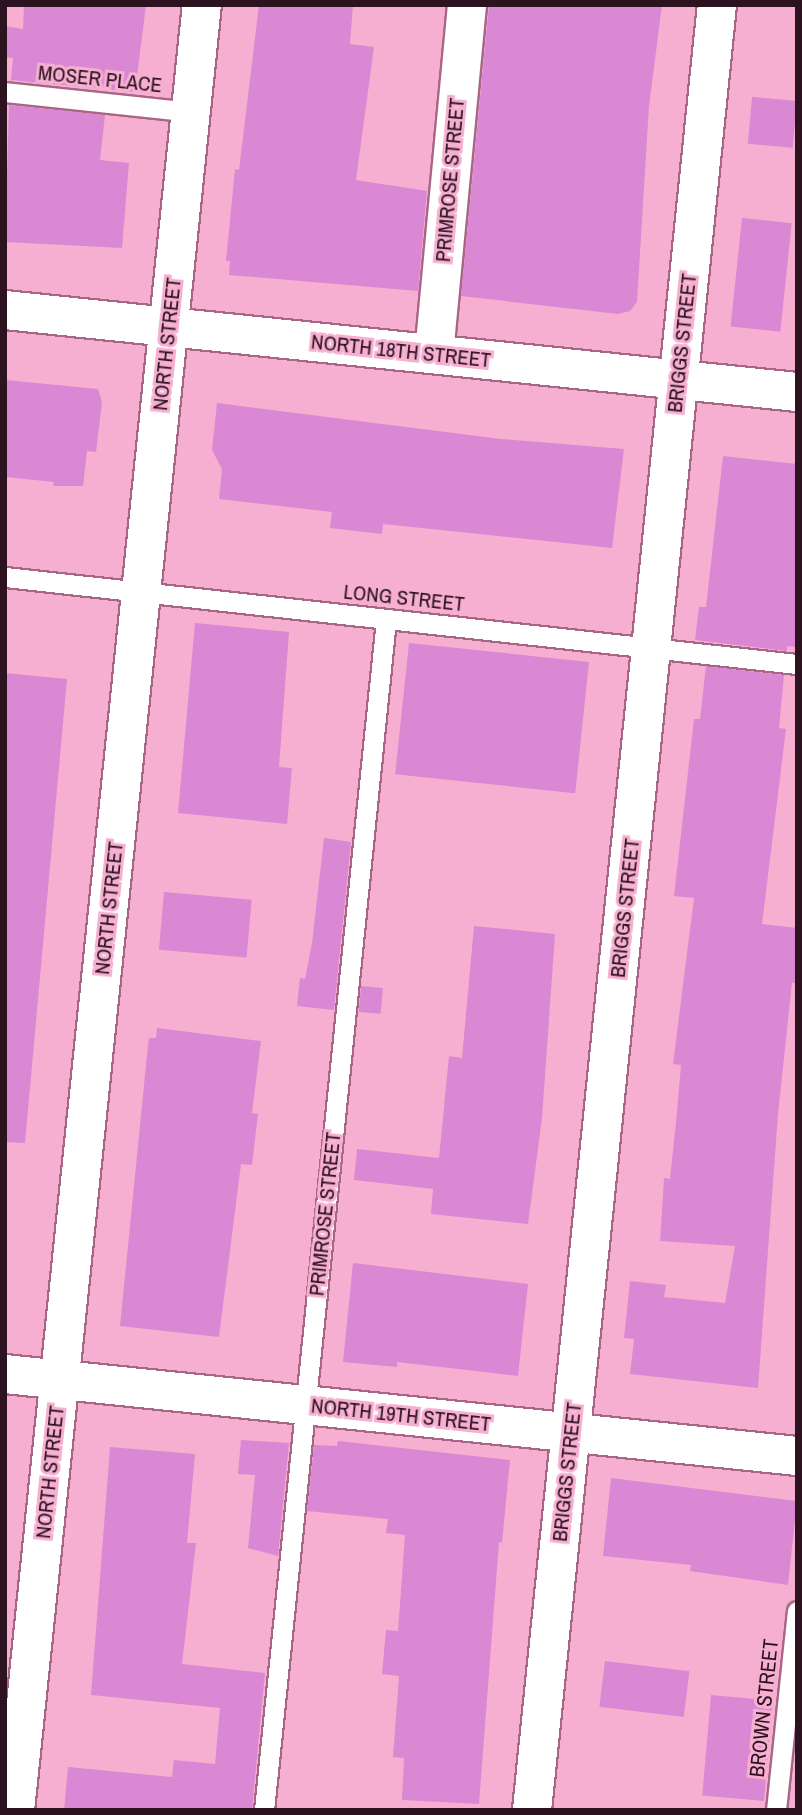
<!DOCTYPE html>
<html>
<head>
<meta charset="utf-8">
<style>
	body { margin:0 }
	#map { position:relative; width:802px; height:1815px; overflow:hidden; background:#f6afd0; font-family:"Archivo Narrow",sans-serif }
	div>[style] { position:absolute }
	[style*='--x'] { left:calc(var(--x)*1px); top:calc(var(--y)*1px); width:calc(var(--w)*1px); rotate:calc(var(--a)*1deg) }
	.building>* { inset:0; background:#da88d3; transform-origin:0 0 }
	.roads { filter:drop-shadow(2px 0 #a86686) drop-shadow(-2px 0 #a86686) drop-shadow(0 2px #a86686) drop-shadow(0 -2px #a86686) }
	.service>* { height:19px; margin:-9.5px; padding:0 9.5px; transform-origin:9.5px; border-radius:9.5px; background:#fff }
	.minor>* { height:38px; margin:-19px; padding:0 19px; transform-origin:19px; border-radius:19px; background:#fff }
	span { translate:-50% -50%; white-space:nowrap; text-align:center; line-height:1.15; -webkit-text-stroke:6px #f6afd0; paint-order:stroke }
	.street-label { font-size:21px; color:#2c131f }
	.frame { position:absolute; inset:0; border:7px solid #2c131f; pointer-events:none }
</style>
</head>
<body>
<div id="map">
	<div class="building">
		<i style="clip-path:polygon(24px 5px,146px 5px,135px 92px,11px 80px,13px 58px,5px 57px,5px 26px,23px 29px)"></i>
		<i style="clip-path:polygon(259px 5px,353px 5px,350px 44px,374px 47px,356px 180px,427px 191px,418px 291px,229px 275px,230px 261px,226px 261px,235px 169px,239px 170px)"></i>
		<i style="clip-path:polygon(489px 5px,662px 5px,649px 106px,637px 302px,630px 311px,618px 314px,461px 296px)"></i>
		<i style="left:752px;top:97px;width:45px;height:47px;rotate:5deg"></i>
		<i style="clip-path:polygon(9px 105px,105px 115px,100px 160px,129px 163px,122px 248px,5px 242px)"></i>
		<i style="left:742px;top:218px;width:50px;height:109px;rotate:6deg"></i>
		<i style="clip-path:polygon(5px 380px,98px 389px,102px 402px,96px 452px,87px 451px,83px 486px,53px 486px,54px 482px,5px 477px)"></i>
		<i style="clip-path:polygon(217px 403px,501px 439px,624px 449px,612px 548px,383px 524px,382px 534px,330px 528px,332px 512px,219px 499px,222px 469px,212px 450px)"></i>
		<i style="clip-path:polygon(723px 456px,797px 464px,797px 647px,787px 646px,787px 651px,695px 640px,699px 607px,706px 607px)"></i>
		<i style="clip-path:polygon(195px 623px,289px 632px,279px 767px,292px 768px,287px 824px,178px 813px)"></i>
		<i style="left:409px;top:643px;width:181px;height:132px;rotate:6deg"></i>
		<i style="clip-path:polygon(706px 666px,784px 675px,779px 728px,786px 729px,762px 924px,797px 928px,797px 983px,792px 983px,778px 1114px,758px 1388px,630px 1374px,634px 1339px,624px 1338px,630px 1281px,666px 1285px,664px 1297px,725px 1303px,735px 1246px,660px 1241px,664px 1178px,670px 1179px,676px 1122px,681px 1065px,673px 1064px,694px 898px,674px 896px,694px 719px,700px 719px)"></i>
		<i style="clip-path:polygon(5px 673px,67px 679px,25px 1143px,5px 1142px)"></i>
		<i style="clip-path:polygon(324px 838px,351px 842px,334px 1010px,297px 1006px,300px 978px,305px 979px,312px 943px)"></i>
		<i style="left:164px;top:892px;width:88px;height:58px;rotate:5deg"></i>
		<i style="clip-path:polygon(474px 926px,555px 934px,542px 1118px,528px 1224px,431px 1214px,433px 1189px,354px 1180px,357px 1149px,439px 1158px,449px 1056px,462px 1058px)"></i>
		<i style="left:361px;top:986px;width:22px;height:26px;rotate:5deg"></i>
		<i style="clip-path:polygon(157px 1028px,261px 1041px,252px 1113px,258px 1114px,252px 1165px,241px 1164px,219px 1337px,120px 1326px,147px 1055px,149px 1038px,156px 1038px)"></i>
		<i style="clip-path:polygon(353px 1263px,528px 1284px,518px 1376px,397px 1362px,397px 1367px,343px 1362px)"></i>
		<i style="clip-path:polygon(241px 1440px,289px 1443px,278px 1556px,248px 1548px,255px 1475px,238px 1474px)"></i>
		<i style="clip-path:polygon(338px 1441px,510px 1460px,502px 1543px,499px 1542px,479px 1804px,402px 1800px,404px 1758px,393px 1757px,399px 1676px,382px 1674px,386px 1630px,398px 1631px,405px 1535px,386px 1533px,388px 1519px,307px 1511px,314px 1445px,337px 1446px)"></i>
		<i style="clip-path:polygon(110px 1447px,195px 1454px,187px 1543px,196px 1543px,182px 1664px,265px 1673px,252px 1810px,64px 1810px,68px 1767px,172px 1777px,174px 1760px,215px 1764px,220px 1708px,91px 1695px)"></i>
		<i style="clip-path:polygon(611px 1478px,797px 1501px,788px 1585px,690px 1571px,691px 1565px,603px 1556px)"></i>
		<i style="left:605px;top:1661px;width:85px;height:46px;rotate:7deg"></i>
		<i style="left:711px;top:1695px;width:62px;height:101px;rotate:5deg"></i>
	</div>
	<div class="roads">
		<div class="service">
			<i style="--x:5;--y:92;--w:187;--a:6.1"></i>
			<i style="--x:5;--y:577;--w:797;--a:6.27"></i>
			<i style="--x:264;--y:1810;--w:1197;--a:-84.15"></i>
			<i style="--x:776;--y:1810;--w:200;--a:-84"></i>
		</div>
		<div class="minor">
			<i style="--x:5;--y:310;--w:796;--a:5.91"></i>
			<i style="--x:434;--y:354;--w:351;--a:-84.6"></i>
			<i style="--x:5;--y:1374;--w:796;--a:5.91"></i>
			<i style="--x:15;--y:1810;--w:1815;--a:-84.09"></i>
			<i style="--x:532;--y:1810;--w:1814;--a:-84.15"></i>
		</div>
	</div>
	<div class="street-label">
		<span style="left:100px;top:79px;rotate:6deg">MOSER PLACE</span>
		<span style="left:450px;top:180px;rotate:-85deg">PRIMROSE STREET</span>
		<span style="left:682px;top:343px;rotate:-84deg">BRIGGS STREET</span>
		<span style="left:167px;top:344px;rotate:-84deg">NORTH STREET</span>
		<span style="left:401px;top:351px;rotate:6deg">NORTH 18TH STREET</span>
		<span style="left:404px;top:598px;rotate:6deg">LONG STREET</span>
		<span style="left:109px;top:908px;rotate:-84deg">NORTH STREET</span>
		<span style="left:625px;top:908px;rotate:-84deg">BRIGGS STREET</span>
		<span style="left:325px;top:1214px;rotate:-84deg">PRIMROSE STREET</span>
		<span style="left:401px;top:1415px;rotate:6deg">NORTH 19TH STREET</span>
		<span style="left:50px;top:1472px;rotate:-84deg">NORTH STREET</span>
		<span style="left:567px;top:1472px;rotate:-84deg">BRIGGS STREET</span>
		<span style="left:764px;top:1708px;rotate:-84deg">BROWN STREET</span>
	</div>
	<div class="frame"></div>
</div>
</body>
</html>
